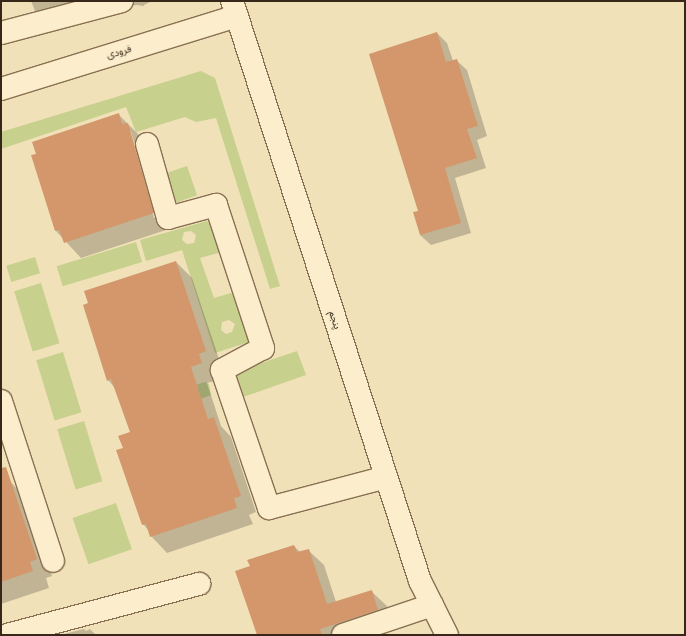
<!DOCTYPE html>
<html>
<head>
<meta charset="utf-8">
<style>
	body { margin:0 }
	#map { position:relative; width:686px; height:636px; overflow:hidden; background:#f1e1b9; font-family:"Source Serif 4","Noto Sans Arabic",serif }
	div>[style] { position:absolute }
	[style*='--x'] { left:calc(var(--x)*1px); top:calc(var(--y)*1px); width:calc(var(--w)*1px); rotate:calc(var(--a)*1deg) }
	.green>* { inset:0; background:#c7d08c; transform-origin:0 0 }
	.shadow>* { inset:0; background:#0003 }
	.building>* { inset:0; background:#d3976b }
	.roads { filter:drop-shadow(1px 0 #897052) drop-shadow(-1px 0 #897052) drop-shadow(0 1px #897052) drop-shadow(0 -1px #897052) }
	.minor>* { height:22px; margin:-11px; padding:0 11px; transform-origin:11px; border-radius:11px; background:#fceecc }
	.tertiary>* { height:22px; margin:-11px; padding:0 11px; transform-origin:11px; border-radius:11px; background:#fceecc }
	span { translate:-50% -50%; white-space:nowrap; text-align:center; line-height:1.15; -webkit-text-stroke:3px #f8ebc9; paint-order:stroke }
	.street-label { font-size:10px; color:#362719 }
	.frame { position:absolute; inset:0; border:2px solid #362719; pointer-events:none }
</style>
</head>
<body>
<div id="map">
	<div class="green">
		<i style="clip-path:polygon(201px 71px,215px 78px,280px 286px,270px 289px,216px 118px,196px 122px,185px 117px,136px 132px,126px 107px,1px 149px,1px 132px)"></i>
		<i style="left:187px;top:166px;width:31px;height:22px;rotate:71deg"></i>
		<i style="clip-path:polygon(evenodd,207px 221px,214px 225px,222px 252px,200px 258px,214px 298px,231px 293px,239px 299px,252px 341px,215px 353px,182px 250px,146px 261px,140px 240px,207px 221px,191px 231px,196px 235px,194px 243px,187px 244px,182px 240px,184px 232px,191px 231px,207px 221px,229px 320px,235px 324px,232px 332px,226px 334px,221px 330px,222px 322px,229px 320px)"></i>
		<i style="left:136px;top:242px;width:21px;height:83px;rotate:73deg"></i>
		<i style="left:35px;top:257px;width:17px;height:30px;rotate:73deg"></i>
		<i style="left:41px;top:283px;width:63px;height:28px;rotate:73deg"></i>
		<i style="clip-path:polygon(297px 351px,306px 375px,243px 397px,238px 395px,233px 377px,238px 371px)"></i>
		<i style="left:63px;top:352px;width:63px;height:28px;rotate:73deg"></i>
		<i style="clip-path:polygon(205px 382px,209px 384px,211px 395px,169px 411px,165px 395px)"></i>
		<i style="left:84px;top:421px;width:63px;height:28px;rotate:73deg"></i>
		<i style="left:116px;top:503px;width:49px;height:46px;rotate:71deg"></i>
	</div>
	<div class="shadow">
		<i style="clip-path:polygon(31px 1px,150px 1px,150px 2px,144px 5px,144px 6px,136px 5px,51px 27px,35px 11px)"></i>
		<i style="clip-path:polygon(437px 33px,447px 43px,453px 61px,456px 60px,467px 70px,487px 136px,477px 140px,486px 168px,455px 178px,471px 233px,431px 245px,420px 235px,420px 211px)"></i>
		<i style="clip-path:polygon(evenodd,118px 114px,144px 140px,169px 229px,81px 258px,56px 231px,118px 114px,128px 129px,131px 132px,156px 217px,154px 218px,128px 129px)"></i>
		<i style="clip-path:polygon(176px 262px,192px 278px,222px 368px,218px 380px,207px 383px,221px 426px,231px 437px,256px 512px,249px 515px,253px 524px,167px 553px,151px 536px,149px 531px,143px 524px,124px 448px,131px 433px,115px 388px,108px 380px)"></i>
		<i style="clip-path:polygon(1px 472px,26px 498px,52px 576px,46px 578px,49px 588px,1px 604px)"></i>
		<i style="clip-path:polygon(294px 546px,300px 552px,308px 550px,324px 565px,336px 602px,371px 591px,387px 606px,393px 626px,365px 635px,258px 635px,251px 567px)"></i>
		<i style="clip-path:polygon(84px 629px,86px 631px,90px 629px,96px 635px,60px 635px)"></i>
	</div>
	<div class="building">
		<i style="clip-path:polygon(437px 32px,446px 62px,457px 59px,478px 126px,467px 129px,477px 158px,445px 168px,461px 223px,420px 235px,413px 212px,418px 211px,369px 54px)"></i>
		<i style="clip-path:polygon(119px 113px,122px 124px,128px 123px,154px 213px,64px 243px,59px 230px,55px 231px,31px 155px,36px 154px,32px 142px)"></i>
		<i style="clip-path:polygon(176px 261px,206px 351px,199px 354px,202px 363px,191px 367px,208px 419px,214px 417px,215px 420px,241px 496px,234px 498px,237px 508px,150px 537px,146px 524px,142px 525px,116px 450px,123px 448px,118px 436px,130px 432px,111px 379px,107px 381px,83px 305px,88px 303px,84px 291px)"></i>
		<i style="clip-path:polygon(6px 467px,37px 559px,30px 562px,33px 571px,1px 582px,1px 468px)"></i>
		<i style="clip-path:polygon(294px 545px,297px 552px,309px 549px,327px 604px,372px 590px,378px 610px,320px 629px,322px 635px,257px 635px,235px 571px,250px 566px,247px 560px)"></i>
	</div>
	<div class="roads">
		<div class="minor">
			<i style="--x:1;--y:33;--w:125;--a:-14.8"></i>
			<i style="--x:1;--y:89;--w:247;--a:-17.2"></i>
			<i style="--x:147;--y:144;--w:77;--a:74.2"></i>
			<i style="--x:168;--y:218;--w:50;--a:-15.2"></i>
			<i style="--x:216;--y:205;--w:151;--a:71.8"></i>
			<i style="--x:263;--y:348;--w:47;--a:151.8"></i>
			<i style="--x:222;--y:370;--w:146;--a:71.2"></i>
			<i style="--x:269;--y:508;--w:121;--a:-14.8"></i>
			<i style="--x:1;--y:401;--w:168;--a:72"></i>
			<i style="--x:7;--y:635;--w:199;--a:-14.9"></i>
			<i style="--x:343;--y:635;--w:94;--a:-18.6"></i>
		</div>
		<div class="tertiary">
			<i style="--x:232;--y:1;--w:610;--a:72.04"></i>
			<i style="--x:420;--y:581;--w:60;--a:63.4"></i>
		</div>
	</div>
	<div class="street-label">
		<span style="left:119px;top:52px;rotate:-17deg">فرودی</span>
		<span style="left:335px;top:320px;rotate:72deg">پنجم</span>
	</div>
	<div class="frame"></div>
</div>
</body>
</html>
